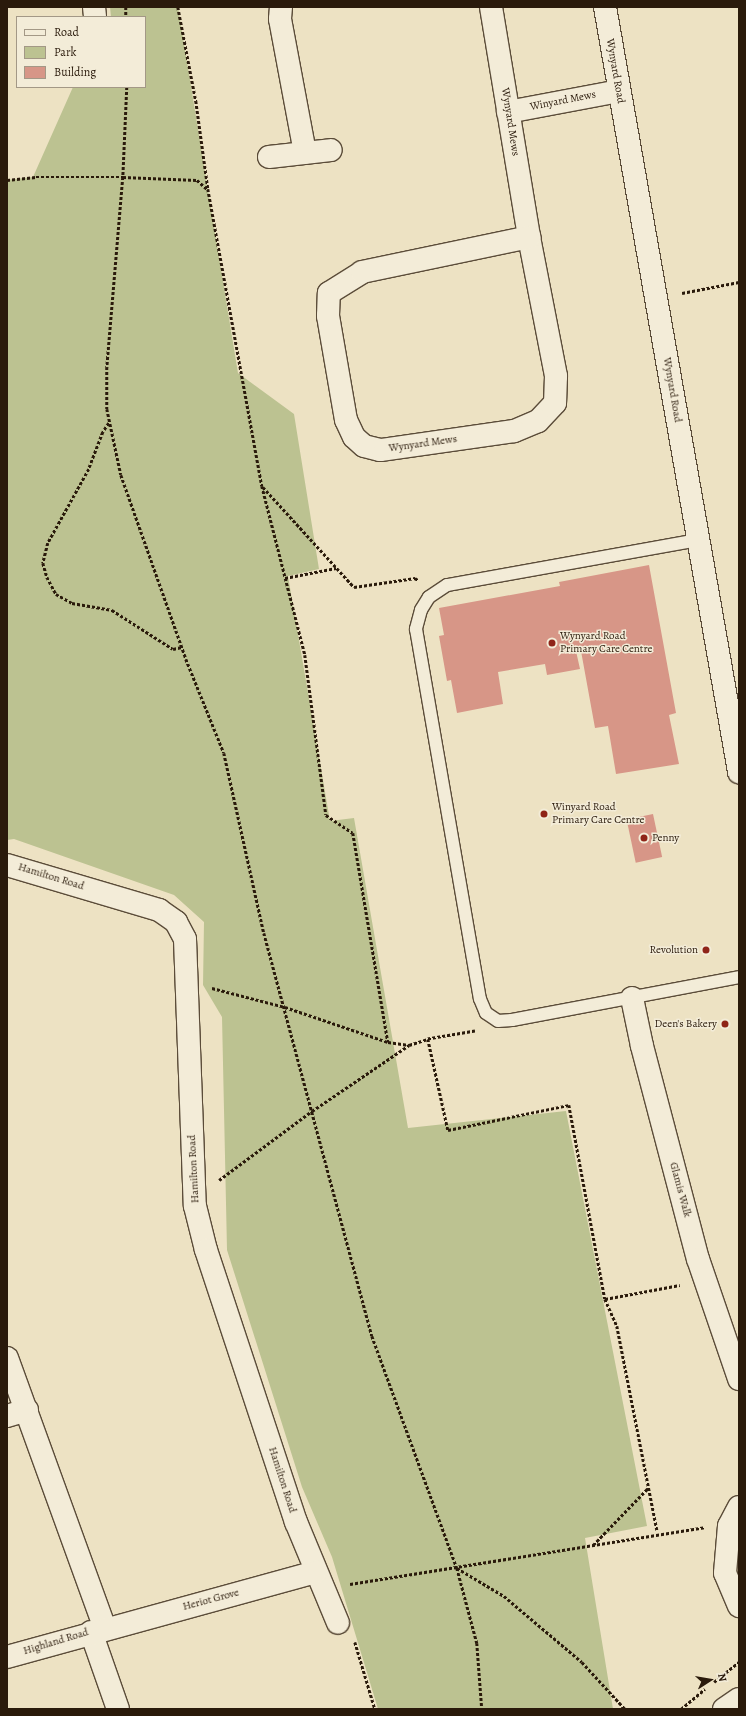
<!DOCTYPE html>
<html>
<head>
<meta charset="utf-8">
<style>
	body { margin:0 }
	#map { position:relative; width:746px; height:1716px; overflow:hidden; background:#ede2c3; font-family:Alegreya,serif }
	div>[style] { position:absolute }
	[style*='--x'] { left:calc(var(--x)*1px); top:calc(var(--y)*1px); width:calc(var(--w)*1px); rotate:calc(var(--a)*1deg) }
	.green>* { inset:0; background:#bcc291 }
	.building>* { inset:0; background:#d79687; transform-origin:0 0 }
	.path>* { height:2.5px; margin-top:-1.25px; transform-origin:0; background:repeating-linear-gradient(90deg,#2a1a0b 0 3px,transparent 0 5px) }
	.roads { filter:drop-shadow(1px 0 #5b4c39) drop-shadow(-1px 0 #5b4c39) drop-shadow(0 1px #5b4c39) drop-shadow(0 -1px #5b4c39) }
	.lane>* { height:12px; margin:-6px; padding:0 6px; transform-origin:6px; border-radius:6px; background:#f3ecd8 }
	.street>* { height:22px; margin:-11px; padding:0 11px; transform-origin:11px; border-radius:11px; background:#f3ecd8 }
	.secondary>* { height:22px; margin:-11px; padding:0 11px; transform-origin:11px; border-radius:11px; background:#f3ecd8 }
	.dots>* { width:11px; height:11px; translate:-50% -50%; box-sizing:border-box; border:2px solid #f3ecd8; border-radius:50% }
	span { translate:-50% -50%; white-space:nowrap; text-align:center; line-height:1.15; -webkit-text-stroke:3px #f3ecd8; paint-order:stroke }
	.street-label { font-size:11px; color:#2a1a0b }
	.poi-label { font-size:11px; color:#2a1a0b }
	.left { translate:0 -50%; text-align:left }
	.right { translate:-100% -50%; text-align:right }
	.frame { position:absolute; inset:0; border:8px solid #2a1a0b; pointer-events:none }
	.legend { position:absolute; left:16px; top:16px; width:130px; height:72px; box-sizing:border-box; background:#f3ecd8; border:1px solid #a39886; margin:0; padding:5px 7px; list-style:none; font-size:12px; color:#2a1a0b }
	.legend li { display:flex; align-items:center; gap:8px; height:20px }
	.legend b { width:20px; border:1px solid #a39886 }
	.north { position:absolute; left:690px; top:1660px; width:40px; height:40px; -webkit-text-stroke:3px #f3ecd8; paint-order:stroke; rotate:78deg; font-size:11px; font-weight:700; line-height:16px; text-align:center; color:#2a1a0b }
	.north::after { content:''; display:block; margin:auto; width:14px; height:18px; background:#2a1a0b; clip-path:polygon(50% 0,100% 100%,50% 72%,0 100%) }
</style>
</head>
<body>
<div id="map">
	<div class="green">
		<i style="clip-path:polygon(110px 7px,178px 7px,238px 373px,294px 414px,319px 569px,288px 576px,330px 821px,354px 818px,408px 1128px,566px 1111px,647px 1526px,585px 1538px,613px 1709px,378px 1709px,332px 1557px,302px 1487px,227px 1250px,222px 1017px,203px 985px,204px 922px,174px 895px,14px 839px,7px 840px,7px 180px,33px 177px,73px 87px,145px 87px,145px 17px,111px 17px)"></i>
	</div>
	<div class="building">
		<i style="clip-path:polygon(649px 565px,676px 713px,669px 715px,679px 764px,616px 774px,608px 726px,595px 728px,581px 651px,576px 651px,580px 669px,547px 675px,545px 664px,498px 672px,503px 704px,457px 713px,451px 680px,447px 681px,439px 636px,444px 635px,439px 608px,560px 586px,559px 582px)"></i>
		<i style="left:653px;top:814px;width:44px;height:27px;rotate:78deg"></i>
	</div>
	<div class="path">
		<i style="--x:126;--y:7;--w:10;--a:90"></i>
		<i style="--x:178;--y:7;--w:96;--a:79.2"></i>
		<i style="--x:196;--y:101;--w:89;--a:82.2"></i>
		<i style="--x:208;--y:189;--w:302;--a:79.7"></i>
		<i style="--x:262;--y:486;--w:174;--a:75.7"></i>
		<i style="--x:305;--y:655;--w:161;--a:82.5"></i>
		<i style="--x:326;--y:815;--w:32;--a:34"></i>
		<i style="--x:353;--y:833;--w:212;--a:80.5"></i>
		<i style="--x:127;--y:87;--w:90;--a:92.5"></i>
		<i style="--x:123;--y:177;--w:191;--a:94.8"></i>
		<i style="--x:107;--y:367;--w:42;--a:90"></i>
		<i style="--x:107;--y:409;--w:67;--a:78"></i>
		<i style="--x:121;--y:475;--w:195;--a:70.5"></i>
		<i style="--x:186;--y:659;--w:101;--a:68"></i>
		<i style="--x:224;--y:753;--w:184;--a:77.5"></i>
		<i style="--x:264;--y:933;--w:417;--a:75"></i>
		<i style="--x:372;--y:1336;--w:247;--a:69.9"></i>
		<i style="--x:457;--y:1568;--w:78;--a:75.1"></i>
		<i style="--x:477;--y:1643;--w:66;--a:85.7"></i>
		<i style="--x:7;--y:180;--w:29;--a:-6"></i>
		<i style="--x:36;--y:177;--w:87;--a:0"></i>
		<i style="--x:123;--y:177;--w:74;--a:2.3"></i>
		<i style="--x:197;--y:180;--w:13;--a:42"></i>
		<i style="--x:682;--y:293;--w:58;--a:-10.9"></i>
		<i style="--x:109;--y:423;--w:11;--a:124"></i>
		<i style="--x:103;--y:432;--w:40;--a:111"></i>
		<i style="--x:89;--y:469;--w:85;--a:119"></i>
		<i style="--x:48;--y:543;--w:21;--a:104"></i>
		<i style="--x:43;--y:563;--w:15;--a:74"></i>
		<i style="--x:47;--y:577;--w:19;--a:62"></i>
		<i style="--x:56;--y:594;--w:18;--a:29"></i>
		<i style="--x:72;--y:603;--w:41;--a:9.9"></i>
		<i style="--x:112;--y:610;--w:72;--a:32.6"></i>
		<i style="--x:173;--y:649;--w:9;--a:-13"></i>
		<i style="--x:263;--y:487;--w:135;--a:47.7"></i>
		<i style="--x:354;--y:587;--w:62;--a:-8.4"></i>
		<i style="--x:415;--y:578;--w:4;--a:34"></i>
		<i style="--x:285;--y:578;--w:52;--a:-11.1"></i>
		<i style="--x:212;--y:988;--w:75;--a:14.6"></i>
		<i style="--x:285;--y:1007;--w:109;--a:18.8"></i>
		<i style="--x:388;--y:1042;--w:21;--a:8"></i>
		<i style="--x:409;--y:1045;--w:20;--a:-18"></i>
		<i style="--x:475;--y:1031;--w:48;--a:170.3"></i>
		<i style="--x:428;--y:1039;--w:93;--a:77.6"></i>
		<i style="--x:448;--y:1130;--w:124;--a:-11.7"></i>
		<i style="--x:569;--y:1105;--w:197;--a:79.5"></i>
		<i style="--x:605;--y:1299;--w:30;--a:66"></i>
		<i style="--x:617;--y:1326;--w:208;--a:78.9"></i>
		<i style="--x:219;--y:1180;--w:116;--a:-36.6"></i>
		<i style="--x:312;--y:1111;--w:117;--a:-34.2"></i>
		<i style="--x:605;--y:1299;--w:76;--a:-10.6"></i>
		<i style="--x:593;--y:1545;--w:79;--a:-46"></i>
		<i style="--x:457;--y:1568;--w:55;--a:30.8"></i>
		<i style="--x:504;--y:1596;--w:102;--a:40.2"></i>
		<i style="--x:582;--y:1662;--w:64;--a:47.5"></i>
		<i style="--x:350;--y:1584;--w:359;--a:-9.1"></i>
		<i style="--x:355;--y:1642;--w:70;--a:73.4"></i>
		<i style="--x:714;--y:1682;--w:32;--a:-39"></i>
		<i style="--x:681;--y:1709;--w:31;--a:-40"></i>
	</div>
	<div class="roads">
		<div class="lane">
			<i style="--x:698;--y:540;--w:255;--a:169.8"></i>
			<i style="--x:447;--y:585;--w:22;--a:146"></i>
			<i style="--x:429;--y:597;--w:15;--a:122"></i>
			<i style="--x:421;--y:610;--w:20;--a:105"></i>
			<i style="--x:416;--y:629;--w:375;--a:80.2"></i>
			<i style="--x:480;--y:999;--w:15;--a:67"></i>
			<i style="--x:486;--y:1013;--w:14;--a:34"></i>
			<i style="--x:498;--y:1021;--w:14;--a:-4"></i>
			<i style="--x:512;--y:1020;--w:231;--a:-10.7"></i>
		</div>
		<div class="street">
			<i style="--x:94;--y:7;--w:10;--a:84"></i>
			<i style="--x:281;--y:7;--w:12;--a:95"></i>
			<i style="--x:280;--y:19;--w:136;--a:79.4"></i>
			<i style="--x:491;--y:7;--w:233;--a:80.6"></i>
			<i style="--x:529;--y:237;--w:142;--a:79"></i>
			<i style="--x:556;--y:376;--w:27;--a:92"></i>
			<i style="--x:555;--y:403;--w:25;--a:133"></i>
			<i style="--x:538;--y:421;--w:26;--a:157"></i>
			<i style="--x:514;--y:431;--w:135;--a:171.9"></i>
			<i style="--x:380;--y:450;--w:16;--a:-166"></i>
			<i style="--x:364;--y:446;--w:13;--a:-138"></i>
			<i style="--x:354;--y:437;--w:19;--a:-115"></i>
			<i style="--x:346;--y:420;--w:106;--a:-99.8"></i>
			<i style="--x:328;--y:316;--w:23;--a:-88"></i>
			<i style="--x:329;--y:293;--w:39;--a:-32"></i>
			<i style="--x:362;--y:272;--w:171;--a:-11.8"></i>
			<i style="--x:605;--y:7;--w:777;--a:80.06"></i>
			<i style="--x:508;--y:112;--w:113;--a:-10.7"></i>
			<i style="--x:269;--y:157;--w:62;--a:-6.4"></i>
			<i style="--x:7;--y:865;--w:159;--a:16.5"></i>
			<i style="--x:159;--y:910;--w:21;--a:35"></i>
			<i style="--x:176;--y:922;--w:19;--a:62"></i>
			<i style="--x:185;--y:939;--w:267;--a:87.9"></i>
			<i style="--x:195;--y:1206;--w:45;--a:76"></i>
			<i style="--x:206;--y:1250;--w:287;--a:71.7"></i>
			<i style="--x:296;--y:1522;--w:109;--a:67.4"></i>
			<i style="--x:632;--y:998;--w:49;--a:78.2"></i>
			<i style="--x:642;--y:1046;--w:220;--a:75.3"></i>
			<i style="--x:698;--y:1259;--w:127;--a:71.1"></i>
			<i style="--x:7;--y:1358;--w:287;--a:70.1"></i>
			<i style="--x:7;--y:1416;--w:21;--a:-17"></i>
			<i style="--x:739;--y:1507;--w:21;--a:118"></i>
			<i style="--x:729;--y:1526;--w:47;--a:94.9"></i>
			<i style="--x:725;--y:1573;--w:36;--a:67"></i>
			<i style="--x:91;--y:1632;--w:82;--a:70.7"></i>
			<i style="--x:7;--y:1657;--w:320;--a:-15.4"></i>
		</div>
		<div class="secondary">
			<i style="--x:724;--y:1709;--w:18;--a:-34"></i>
		</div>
	</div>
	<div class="dots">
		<i style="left:552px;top:643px;background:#8f2418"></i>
		<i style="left:544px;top:814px;background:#8f2418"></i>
		<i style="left:644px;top:838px;background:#8f2418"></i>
		<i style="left:706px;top:950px;background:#8f2418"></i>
		<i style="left:725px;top:1024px;background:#8f2418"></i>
	</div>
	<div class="street-label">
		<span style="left:615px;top:71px;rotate:80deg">Wynyard Road</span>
		<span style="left:563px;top:101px;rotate:-11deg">Winyard Mews</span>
		<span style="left:510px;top:122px;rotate:81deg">Wynyard Mews</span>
		<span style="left:672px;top:390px;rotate:80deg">Wynyard Road</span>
		<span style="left:423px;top:444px;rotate:-8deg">Wynyard Mews</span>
		<span style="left:51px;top:877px;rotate:17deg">Hamilton Road</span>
		<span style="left:194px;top:1169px;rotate:-93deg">Hamilton Road</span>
		<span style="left:680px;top:1190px;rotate:75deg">Glamis Walk</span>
		<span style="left:282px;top:1480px;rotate:72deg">Hamilton Road</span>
		<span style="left:211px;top:1600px;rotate:-15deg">Heriot Grove</span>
		<span style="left:56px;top:1642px;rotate:-17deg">Highland Road</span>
	</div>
	<div class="poi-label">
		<span class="left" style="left:560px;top:643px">Wynyard Road<br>Primary Care Centre</span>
		<span class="left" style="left:552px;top:814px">Winyard Road<br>Primary Care Centre</span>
		<span class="left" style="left:652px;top:838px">Penny</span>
		<span class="right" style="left:698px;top:950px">Revolution</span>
		<span class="right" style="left:717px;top:1024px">Deen's Bakery</span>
	</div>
	<div class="frame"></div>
	<ul class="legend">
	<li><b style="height:5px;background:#f3ecd8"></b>Road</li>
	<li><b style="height:11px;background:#bcc291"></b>Park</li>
	<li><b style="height:11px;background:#d79687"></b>Building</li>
	</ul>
	<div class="north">N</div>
</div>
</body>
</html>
